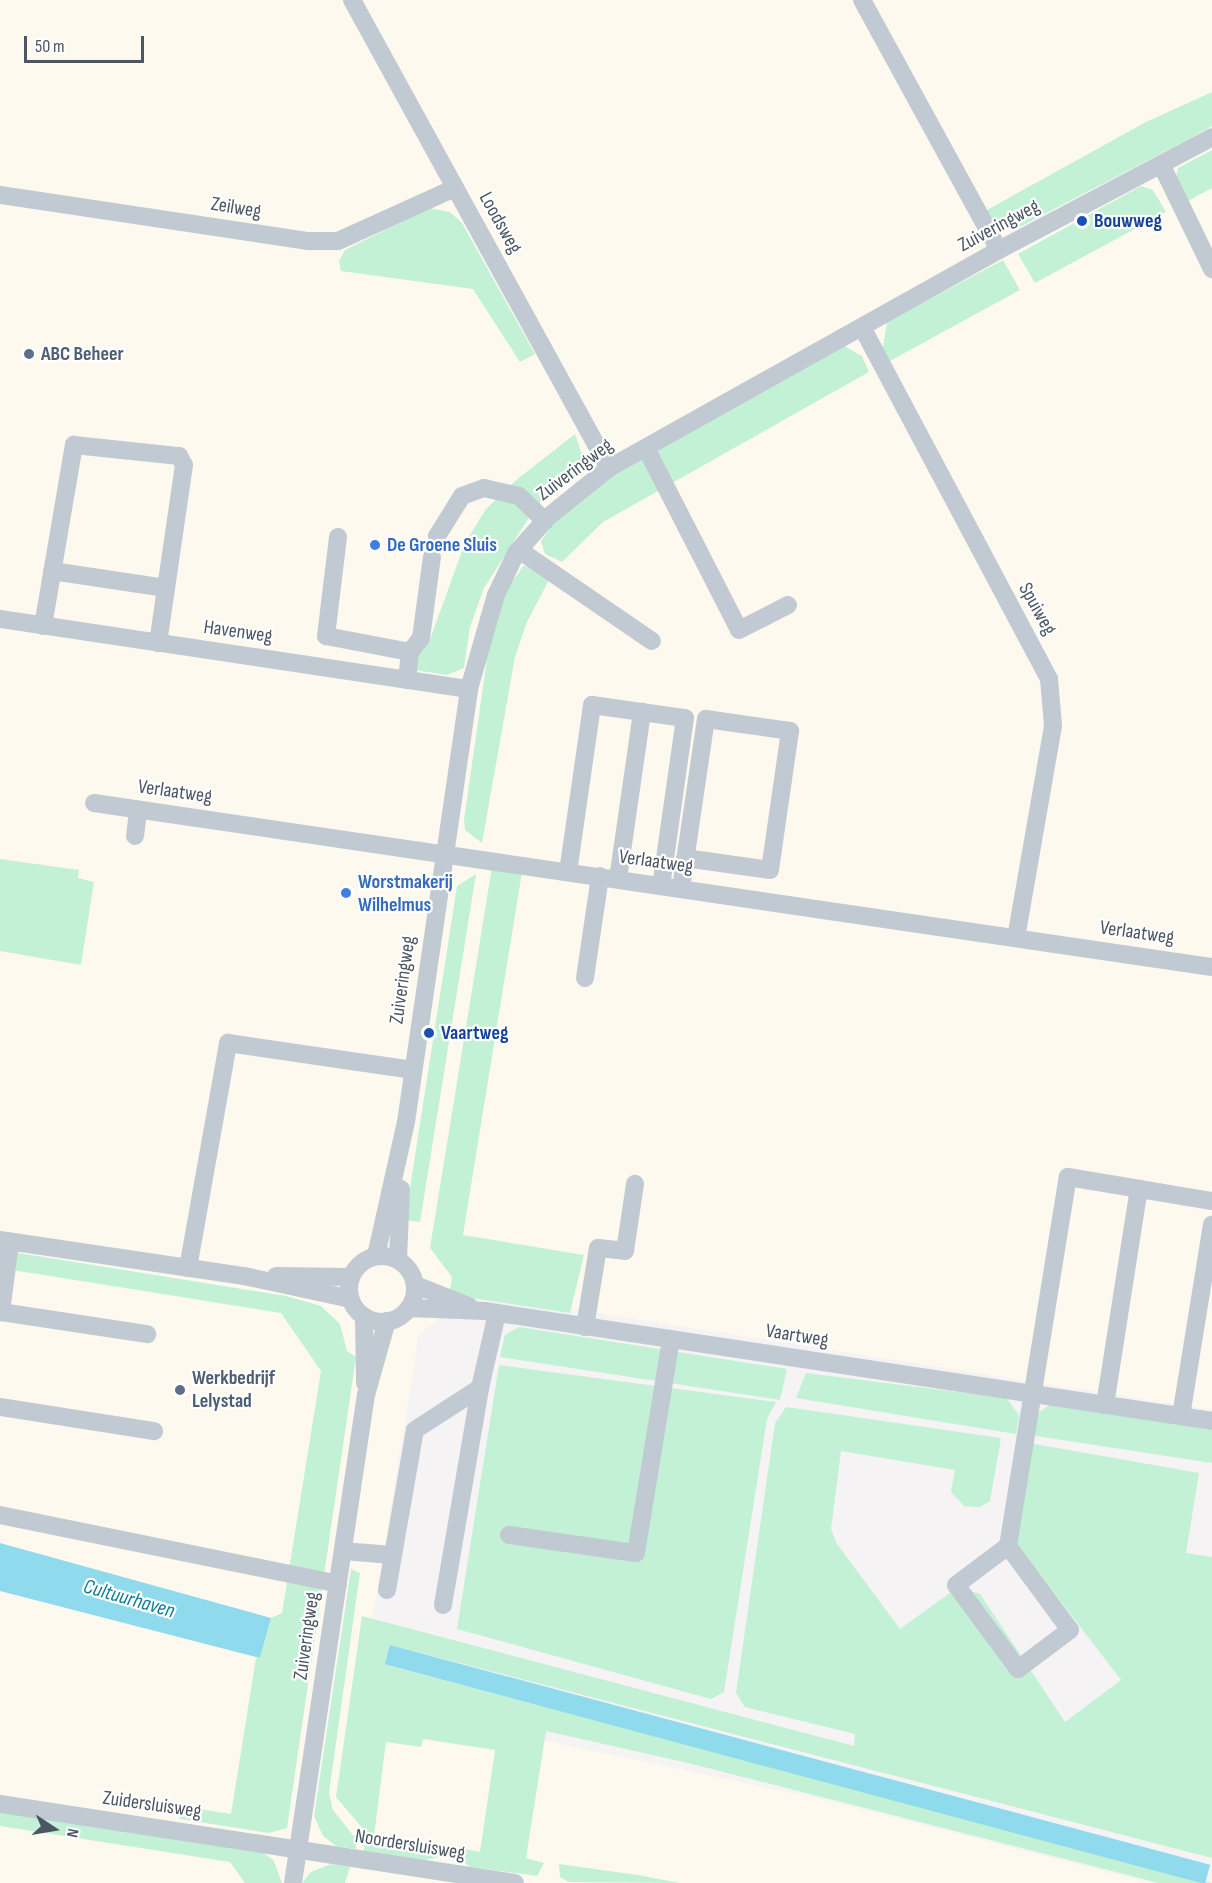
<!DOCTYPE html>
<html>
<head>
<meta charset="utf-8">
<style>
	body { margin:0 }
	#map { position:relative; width:1212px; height:1883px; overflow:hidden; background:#f5f3f3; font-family:"Sofia Sans Condensed",sans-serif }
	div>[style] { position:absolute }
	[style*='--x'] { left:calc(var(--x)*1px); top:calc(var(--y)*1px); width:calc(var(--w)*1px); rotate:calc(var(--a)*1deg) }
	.commercial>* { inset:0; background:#fdf9ef }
	.green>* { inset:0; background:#c3f1d5 }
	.water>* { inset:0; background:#90daee; transform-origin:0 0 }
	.minor>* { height:18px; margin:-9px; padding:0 9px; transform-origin:9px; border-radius:9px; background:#c1cad2 }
	.minor>.ring { margin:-9px; padding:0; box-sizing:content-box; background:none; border:18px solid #c1cad2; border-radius:50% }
	.dots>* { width:16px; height:16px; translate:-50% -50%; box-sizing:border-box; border:3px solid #fff; border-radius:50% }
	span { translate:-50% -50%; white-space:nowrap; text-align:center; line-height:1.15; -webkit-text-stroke:4.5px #fff; paint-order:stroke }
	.street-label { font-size:20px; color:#4a5661 }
	.transit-label { font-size:20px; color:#164399; font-weight:700 }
	.left { translate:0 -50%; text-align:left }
	.service-label { font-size:20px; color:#4e5e75; font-weight:700 }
	.shop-label { font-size:20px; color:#366cbe; font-weight:700 }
	.water-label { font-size:21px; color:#0c7c9b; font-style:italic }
	.north { position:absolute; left:24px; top:1799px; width:60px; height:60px; -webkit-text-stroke:4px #fff; paint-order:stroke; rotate:102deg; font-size:16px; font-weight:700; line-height:24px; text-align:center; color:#4a5661 }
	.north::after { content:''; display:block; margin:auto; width:21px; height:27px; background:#4a5661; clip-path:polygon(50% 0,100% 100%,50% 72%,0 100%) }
	.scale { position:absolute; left:24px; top:36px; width:120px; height:27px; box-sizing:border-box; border:3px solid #4a5661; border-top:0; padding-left:8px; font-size:18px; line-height:21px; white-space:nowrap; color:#4a5661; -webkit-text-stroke:4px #fff; paint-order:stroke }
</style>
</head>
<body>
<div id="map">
	<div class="commercial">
		<i style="clip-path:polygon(0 0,1212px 0,1212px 1410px,470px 1293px,419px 1335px,363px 1678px,434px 1717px,825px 1800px,1150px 1883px,0 1883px)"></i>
	</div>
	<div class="green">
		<i style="clip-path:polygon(1212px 92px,1212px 126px,1185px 141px,1012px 231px,988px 216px,985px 211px,1146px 122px)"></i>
		<i style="clip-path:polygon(1212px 150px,1212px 188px,1186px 202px,1176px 178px,1178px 168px)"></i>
		<i style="clip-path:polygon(1141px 186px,1153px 190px,1166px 212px,1035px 283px,1018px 254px)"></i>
		<i style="clip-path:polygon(429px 208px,450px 212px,462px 223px,535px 354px,520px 362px,473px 289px,341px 271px,339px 261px,345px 250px)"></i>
		<i style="clip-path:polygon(1003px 260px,1020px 290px,888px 362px,883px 347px,887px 322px)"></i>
		<i style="clip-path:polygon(844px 346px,862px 356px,869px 372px,603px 522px,562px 562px,545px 554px,541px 541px,555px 521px,599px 481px)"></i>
		<i style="clip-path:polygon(575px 434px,585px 463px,536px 507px,484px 588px,470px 627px,464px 668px,447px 675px,415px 670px,419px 640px,429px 642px,465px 543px,486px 509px,515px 481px)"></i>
		<i style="clip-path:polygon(523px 566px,535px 568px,550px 578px,527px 622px,515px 657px,482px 843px,465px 830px,464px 820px,487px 659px,502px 597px)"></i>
		<i style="clip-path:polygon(0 859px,79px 870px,78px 878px,94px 882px,81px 965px,0 951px)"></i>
		<i style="clip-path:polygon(492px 867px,522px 872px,463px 1235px,584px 1255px,570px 1313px,473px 1298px,450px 1290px,452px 1277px,430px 1248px)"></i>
		<i style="clip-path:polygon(476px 874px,420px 1222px,405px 1220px,457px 886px)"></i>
		<i style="clip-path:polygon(0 1250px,286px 1296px,321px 1306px,340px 1324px,347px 1351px,356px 1357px,287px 1828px,269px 1833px,180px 1819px,174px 1805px,231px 1814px,256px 1658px,260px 1658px,271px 1618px,282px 1613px,321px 1371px,281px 1313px,0 1268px)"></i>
		<i style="clip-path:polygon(519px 1327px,787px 1369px,780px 1400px,500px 1357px,505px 1335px)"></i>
		<i style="clip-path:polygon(499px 1365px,776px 1402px,767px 1419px,724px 1692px,711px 1699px,457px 1629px)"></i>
		<i style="clip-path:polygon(806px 1373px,1006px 1398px,1019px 1415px,1016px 1434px,796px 1398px)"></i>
		<i style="clip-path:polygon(1049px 1405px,1212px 1429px,1212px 1463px,1030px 1435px,1033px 1417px)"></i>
		<i style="clip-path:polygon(786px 1407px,1001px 1438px,990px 1501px,980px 1507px,964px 1506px,951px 1492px,955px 1470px,841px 1451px,831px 1529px,837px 1544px,900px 1629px,958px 1587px,980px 1594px,1065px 1722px,1121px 1680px,1016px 1543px,1029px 1443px,1199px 1473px,1186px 1553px,1212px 1557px,1212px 1858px,390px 1645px,386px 1665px,1212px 1883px,1159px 1883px,688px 1763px,546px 1731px,526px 1858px,544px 1863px,537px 1876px,470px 1867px,462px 1860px,461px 1848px,480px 1852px,495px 1750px,423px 1739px,421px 1747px,386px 1742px,374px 1836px,445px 1848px,443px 1856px,425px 1860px,364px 1851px,364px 1830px,336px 1797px,362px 1616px,854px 1746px,855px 1734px,745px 1707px,736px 1693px,775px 1423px)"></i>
		<i style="clip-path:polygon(351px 1569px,360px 1573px,329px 1793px,333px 1810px,356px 1839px,356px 1849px,336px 1846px,323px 1836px,314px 1816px)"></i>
		<i style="clip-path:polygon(0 1810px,264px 1853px,274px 1861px,282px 1883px,245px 1883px,230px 1862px,0 1826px)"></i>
		<i style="clip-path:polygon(331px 1864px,350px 1867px,345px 1883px,302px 1883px,311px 1872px)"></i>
		<i style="clip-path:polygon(559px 1864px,638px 1875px,680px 1883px,569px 1882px,560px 1877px)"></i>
	</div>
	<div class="water">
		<i style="clip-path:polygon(0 1543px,271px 1618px,260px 1658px,0 1591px)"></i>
		<i style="left:390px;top:1645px;width:849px;height:20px;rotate:15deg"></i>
	</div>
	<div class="minor">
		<i style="--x:352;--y:0;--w:534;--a:61.23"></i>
		<i style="--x:862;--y:0;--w:285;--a:61.3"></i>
		<i style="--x:1161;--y:164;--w:117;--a:64.1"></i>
		<i style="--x:0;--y:195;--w:310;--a:8.5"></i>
		<i style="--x:307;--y:241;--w:31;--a:0"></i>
		<i style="--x:338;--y:241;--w:128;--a:-24.4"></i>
		<i style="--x:863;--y:329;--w:396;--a:62"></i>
		<i style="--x:1049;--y:679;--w:47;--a:85.1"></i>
		<i style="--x:1053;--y:726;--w:215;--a:99.9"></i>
		<i style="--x:646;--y:448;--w:204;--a:62.9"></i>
		<i style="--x:739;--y:630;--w:55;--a:-27"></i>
		<i style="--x:437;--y:536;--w:47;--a:-58"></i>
		<i style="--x:462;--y:496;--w:23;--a:-20"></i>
		<i style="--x:484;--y:488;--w:36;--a:13"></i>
		<i style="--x:519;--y:496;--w:36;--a:44"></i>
		<i style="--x:338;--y:537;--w:100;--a:96.9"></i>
		<i style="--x:326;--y:636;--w:86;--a:10.8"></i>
		<i style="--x:519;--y:550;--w:161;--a:34.4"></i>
		<i style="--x:52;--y:571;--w:115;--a:8.5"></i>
		<i style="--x:0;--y:619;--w:474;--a:8.5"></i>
		<i style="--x:43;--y:626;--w:184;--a:-80.3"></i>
		<i style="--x:74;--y:445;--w:106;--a:6"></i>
		<i style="--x:179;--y:456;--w:10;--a:61"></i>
		<i style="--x:184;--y:465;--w:180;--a:98.3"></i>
		<i style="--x:407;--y:680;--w:28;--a:-84"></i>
		<i style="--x:410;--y:652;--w:18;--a:-52"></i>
		<i style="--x:421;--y:638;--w:82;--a:-82.3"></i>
		<i style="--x:94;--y:803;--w:1130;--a:8.35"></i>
		<i style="--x:135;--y:836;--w:26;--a:-83"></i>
		<i style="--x:568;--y:872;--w:169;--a:-81.8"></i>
		<i style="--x:592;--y:705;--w:94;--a:8"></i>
		<i style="--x:685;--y:718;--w:170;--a:98.1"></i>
		<i style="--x:618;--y:879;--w:169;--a:-81.8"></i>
		<i style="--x:681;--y:888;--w:171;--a:-81.6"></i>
		<i style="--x:706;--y:719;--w:85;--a:8.1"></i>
		<i style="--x:790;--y:731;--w:140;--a:98.2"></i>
		<i style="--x:770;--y:870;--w:86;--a:-172"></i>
		<i style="--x:585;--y:978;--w:103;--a:-81.6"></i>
		<i style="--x:0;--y:1240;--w:247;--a:8.4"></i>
		<i style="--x:244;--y:1276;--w:109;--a:12.1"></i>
		<i style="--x:10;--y:1242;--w:71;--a:97.3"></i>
		<i style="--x:1;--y:1312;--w:148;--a:8.6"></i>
		<i style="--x:376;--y:1256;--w:137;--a:-77.4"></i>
		<i style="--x:406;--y:1122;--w:438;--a:-81.7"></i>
		<i style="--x:469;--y:689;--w:98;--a:-74"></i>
		<i style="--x:496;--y:595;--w:47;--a:-64.5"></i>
		<i style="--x:516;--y:553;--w:48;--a:-48.4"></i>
		<i style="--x:548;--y:517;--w:78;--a:-38.8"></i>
		<i style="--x:609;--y:468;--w:447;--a:-29.2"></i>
		<i style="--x:999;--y:250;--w:241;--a:-27.9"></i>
		<i class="ring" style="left:349px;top:1256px;width:48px;height:48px"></i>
		<i style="--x:398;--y:1260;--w:71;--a:-87.6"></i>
		<i style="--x:188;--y:1268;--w:229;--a:-79.9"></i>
		<i style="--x:228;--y:1043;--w:187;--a:8.3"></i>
		<i style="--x:276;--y:1276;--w:75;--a:0.8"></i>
		<i style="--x:415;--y:1285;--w:58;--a:21.3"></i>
		<i style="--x:409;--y:1308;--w:76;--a:2.3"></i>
		<i style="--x:485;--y:1311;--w:735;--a:8.6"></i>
		<i style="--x:364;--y:1316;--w:67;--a:89.1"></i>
		<i style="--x:585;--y:1327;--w:80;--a:-80.7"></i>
		<i style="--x:598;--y:1248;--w:27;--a:6"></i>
		<i style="--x:625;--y:1251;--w:68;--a:-81.5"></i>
		<i style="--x:1105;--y:1405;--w:219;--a:-81.1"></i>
		<i style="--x:0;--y:1407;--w:156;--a:8.9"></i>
		<i style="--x:1181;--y:1416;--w:194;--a:-80.8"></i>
		<i style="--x:0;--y:1515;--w:345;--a:11.5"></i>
		<i style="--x:509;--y:1535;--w:128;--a:8.1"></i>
		<i style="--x:636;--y:1553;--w:217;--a:-80.7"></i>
		<i style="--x:1008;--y:1546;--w:374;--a:-80.8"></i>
		<i style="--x:1068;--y:1177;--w:146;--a:9.5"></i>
		<i style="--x:1008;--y:1546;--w:104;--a:53.6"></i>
		<i style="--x:1070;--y:1630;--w:65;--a:143.1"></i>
		<i style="--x:1018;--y:1669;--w:104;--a:-126.4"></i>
		<i style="--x:956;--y:1585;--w:65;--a:-36.9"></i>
		<i style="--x:343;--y:1551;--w:49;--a:4.7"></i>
		<i style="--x:387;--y:1590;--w:162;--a:-80.1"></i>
		<i style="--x:415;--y:1430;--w:77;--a:-32.9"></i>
		<i style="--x:443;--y:1605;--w:220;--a:-80.3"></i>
		<i style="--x:480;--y:1388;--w:77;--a:-77.2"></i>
		<i style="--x:0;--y:1804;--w:521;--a:8.72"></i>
		<i style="--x:293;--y:1883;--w:493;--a:-81.5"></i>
		<i style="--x:366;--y:1395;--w:77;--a:-74.2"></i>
	</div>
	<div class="dots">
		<i style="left:1082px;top:221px;background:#1a4fb4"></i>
		<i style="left:29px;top:354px;background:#5c6f8a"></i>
		<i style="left:375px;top:545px;background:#3f7fe0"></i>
		<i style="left:346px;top:893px;background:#3f7fe0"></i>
		<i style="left:429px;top:1033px;background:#1a4fb4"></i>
		<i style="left:180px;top:1390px;background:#5c6f8a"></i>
	</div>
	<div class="street-label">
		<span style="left:236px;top:208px;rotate:9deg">Zeilweg</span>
		<span style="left:500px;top:223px;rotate:61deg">Loodsweg</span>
		<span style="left:999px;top:226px;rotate:-28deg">Zuiveringweg</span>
		<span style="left:575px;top:470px;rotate:-37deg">Zuiveringweg</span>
		<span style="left:1037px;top:609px;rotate:61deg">Spuiweg</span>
		<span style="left:238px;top:632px;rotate:8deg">Havenweg</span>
		<span style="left:175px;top:792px;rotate:8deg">Verlaatweg</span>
		<span style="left:656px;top:862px;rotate:8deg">Verlaatweg</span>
		<span style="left:1137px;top:933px;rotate:8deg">Verlaatweg</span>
		<span style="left:403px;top:980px;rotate:-82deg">Zuiveringweg</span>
		<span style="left:797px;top:1336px;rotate:9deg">Vaartweg</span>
		<span style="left:307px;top:1636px;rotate:-82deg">Zuiveringweg</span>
		<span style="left:152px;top:1805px;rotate:8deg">Zuidersluisweg</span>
		<span style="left:410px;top:1845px;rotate:9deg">Noordersluisweg</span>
	</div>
	<div class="transit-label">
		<span class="left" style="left:1094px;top:221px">Bouwweg</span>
		<span class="left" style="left:441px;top:1033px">Vaartweg</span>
	</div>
	<div class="service-label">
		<span class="left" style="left:41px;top:354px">ABC Beheer</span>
		<span class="left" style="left:192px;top:1390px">Werkbedrijf<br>Lelystad</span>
	</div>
	<div class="shop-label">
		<span class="left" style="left:387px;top:545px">De Groene Sluis</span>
		<span class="left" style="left:358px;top:894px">Worstmakerij<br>Wilhelmus</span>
	</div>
	<div class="water-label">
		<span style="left:129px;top:1599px;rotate:16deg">Cultuurhaven</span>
	</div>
	<div class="north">N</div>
	<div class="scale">50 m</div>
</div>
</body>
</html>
